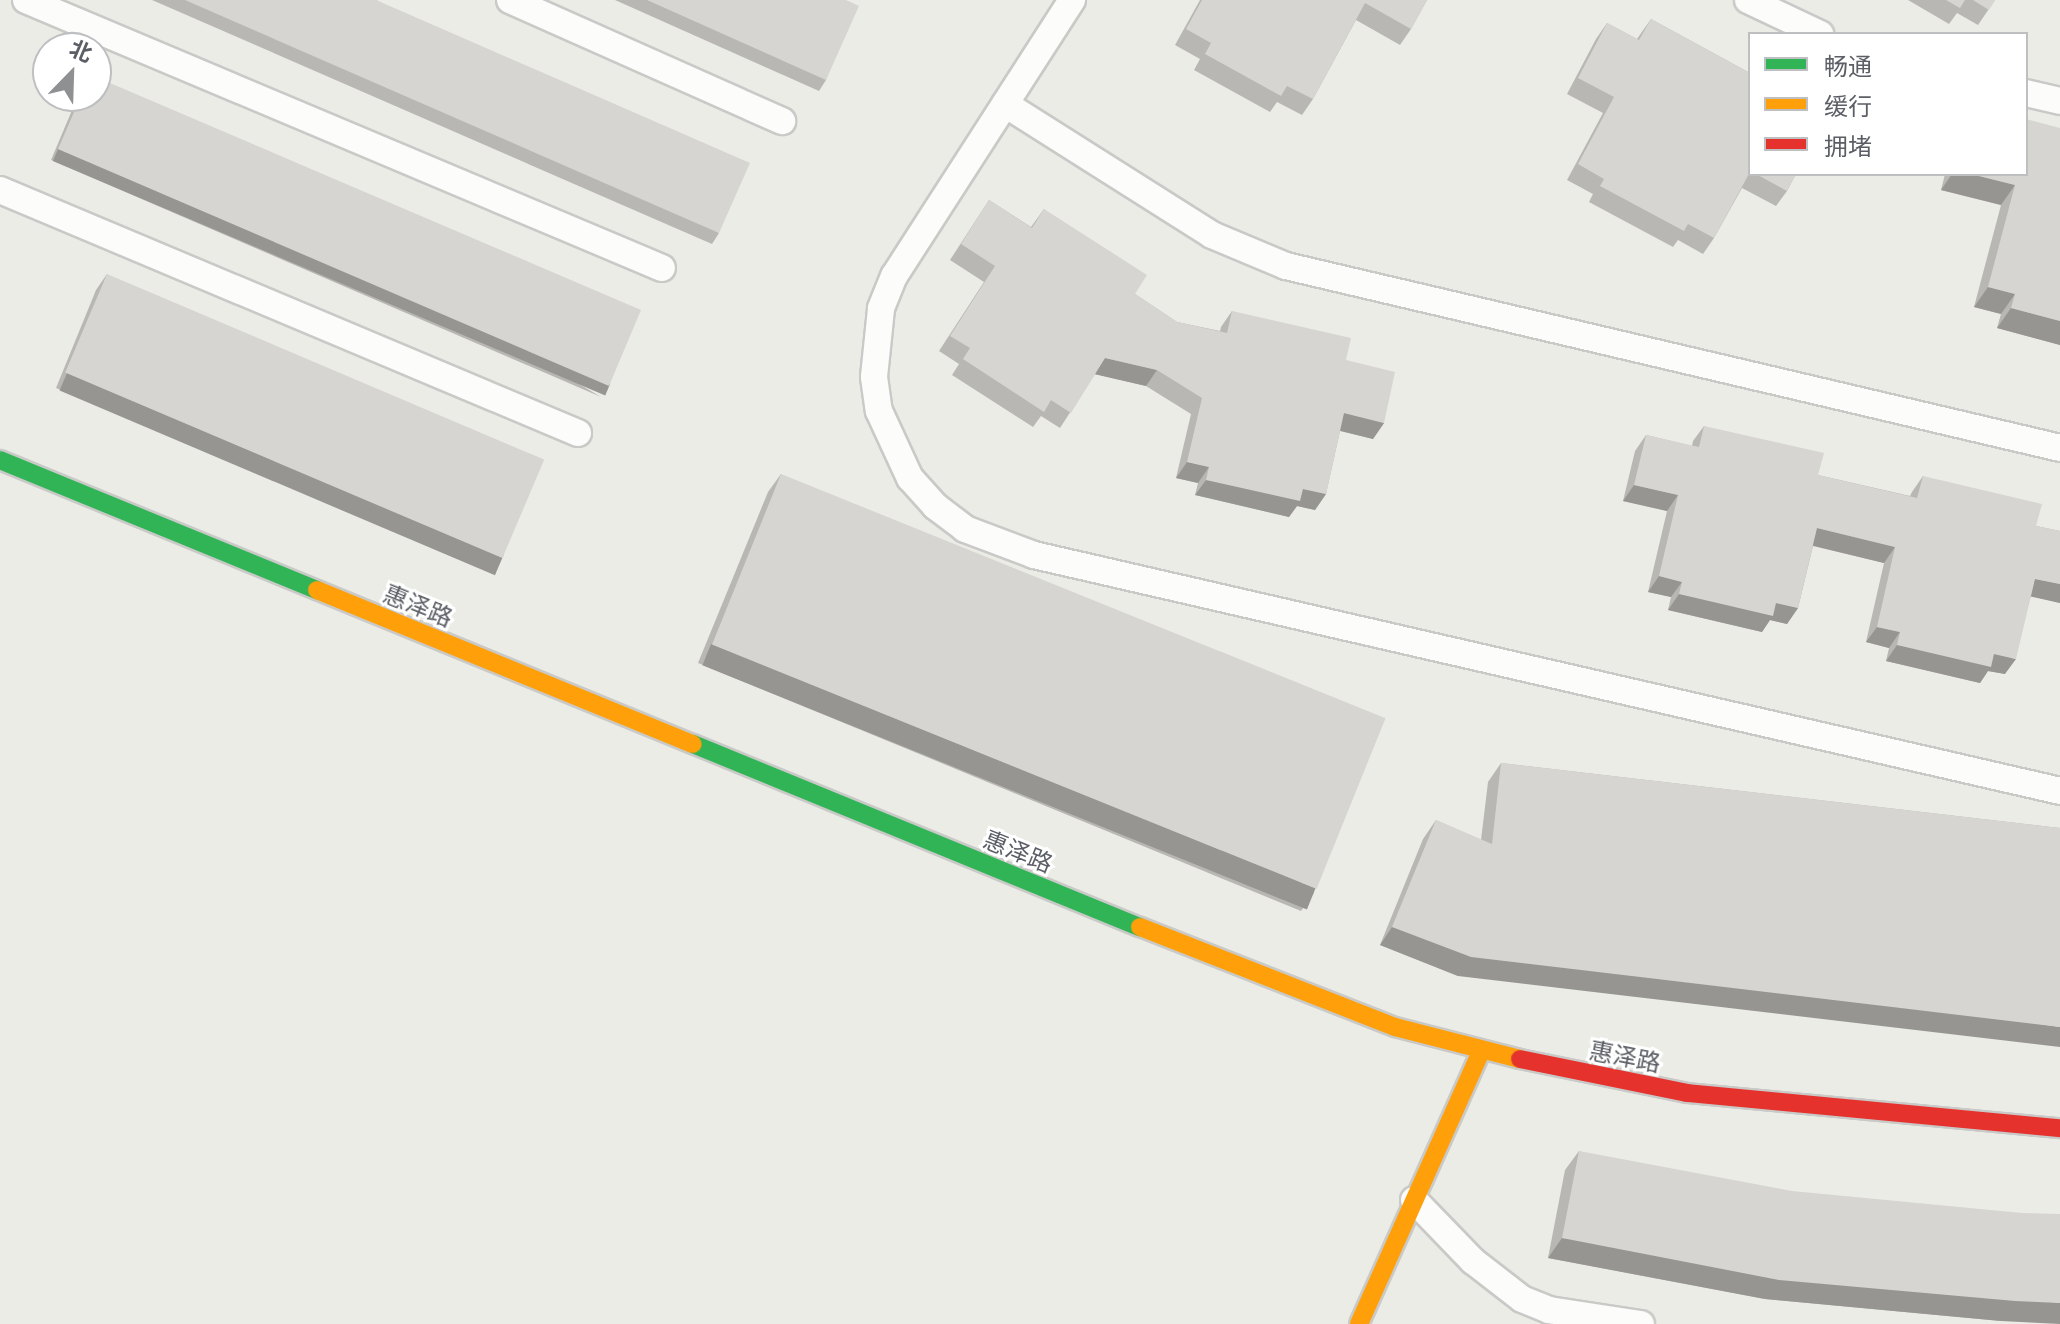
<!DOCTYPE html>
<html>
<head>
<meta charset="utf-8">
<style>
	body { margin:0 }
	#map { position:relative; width:2060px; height:1324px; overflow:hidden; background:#ecece6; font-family:Helvetica,"Noto Sans SC",sans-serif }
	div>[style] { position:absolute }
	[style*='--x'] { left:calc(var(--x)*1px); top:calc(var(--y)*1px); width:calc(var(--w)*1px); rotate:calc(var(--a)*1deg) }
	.roads { filter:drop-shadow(2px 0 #c9cac8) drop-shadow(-2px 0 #c9cac8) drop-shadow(0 2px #c9cac8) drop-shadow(0 -2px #c9cac8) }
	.lane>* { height:26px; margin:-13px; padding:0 13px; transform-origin:13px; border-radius:13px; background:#fcfcfb }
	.fast>* { height:18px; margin:-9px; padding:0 9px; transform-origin:9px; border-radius:9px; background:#30b455 }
	.slow>* { height:18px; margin:-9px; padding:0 9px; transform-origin:9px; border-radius:9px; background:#ff9f0a }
	.jam>* { height:18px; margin:-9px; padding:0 9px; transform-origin:9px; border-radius:9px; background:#e5322d }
	.wall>* { inset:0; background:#b8b7b4 }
	.shaded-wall>* { inset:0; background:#969592; transform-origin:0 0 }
	.building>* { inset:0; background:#d6d5d1; transform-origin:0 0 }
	span { translate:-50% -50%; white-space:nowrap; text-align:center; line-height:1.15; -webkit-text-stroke:6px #fff; paint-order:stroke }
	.street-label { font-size:24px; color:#5b5e65 }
	.legend { position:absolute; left:1748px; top:32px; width:280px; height:144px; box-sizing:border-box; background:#fff; border:2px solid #bdbfc1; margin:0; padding:10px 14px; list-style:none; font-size:24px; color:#5b5e65 }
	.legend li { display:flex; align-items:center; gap:16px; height:40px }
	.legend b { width:40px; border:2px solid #bdbfc1 }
	.north { position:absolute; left:32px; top:32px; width:80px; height:80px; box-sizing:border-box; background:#fff; border:2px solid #bdbfc1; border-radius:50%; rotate:23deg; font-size:22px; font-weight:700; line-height:32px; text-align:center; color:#5b5e65 }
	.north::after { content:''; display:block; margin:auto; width:28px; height:36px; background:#8e9092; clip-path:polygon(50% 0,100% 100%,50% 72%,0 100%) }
</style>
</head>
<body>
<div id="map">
	<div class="roads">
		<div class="lane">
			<i style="--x:26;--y:0;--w:690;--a:22.85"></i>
			<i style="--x:510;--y:0;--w:298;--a:24"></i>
			<i style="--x:1072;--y:0;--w:328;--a:122.8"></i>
			<i style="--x:894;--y:276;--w:35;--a:112"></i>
			<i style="--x:881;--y:309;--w:68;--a:95.9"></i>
			<i style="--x:874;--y:377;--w:34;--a:82"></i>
			<i style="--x:879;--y:411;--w:74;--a:65.2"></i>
			<i style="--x:910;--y:478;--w:38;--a:48"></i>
			<i style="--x:935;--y:506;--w:38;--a:37"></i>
			<i style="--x:965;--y:529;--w:74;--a:20.6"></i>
			<i style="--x:1034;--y:555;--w:1053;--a:12.95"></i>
			<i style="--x:1748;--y:0;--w:80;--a:25.3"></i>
			<i style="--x:2026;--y:93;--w:35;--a:13"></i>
			<i style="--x:1005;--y:104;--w:245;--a:32.3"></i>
			<i style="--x:1212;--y:235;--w:80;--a:22.7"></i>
			<i style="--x:1286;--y:266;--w:795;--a:13.23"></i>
			<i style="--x:0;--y:190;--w:627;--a:22.8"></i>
			<i style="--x:1414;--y:1200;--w:85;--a:46"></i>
			<i style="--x:1473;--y:1261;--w:62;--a:37.8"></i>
			<i style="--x:1522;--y:1299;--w:29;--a:22"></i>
			<i style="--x:1549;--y:1310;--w:93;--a:8.7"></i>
		</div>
		<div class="fast">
			<i style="--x:0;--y:460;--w:343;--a:22.3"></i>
			<i style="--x:693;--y:744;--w:483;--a:22.3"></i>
		</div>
		<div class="slow">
			<i style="--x:317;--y:590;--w:406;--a:22.3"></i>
			<i style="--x:1140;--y:927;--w:274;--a:21.4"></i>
			<i style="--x:1395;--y:1027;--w:129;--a:14.4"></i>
			<i style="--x:1359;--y:1324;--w:299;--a:-65.9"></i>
		</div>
		<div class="jam">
			<i style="--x:1520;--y:1059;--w:170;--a:11.5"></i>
			<i style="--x:1687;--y:1093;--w:375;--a:5.4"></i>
		</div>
	</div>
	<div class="wall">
		<i style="clip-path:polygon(152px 0,376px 0,719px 233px,712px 244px)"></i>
		<i style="clip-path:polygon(615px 0,846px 0,826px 80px,819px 91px)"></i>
		<i style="clip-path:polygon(1200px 0,1427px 0,1411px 29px,1400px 45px,1356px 20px,1313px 99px,1302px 115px,1277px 102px,1270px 112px,1194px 70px,1200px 59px,1175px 45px)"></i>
		<i style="clip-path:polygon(1908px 0,1995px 0,1978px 25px,1957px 13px,1949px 24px)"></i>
		<i style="clip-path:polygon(1651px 19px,1750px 73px,1750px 174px,1796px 174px,1787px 191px,1776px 206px,1742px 188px,1714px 238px,1703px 254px,1678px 240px,1673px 247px,1589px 202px,1593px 194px,1567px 180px,1603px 113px,1567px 94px,1596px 39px,1607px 23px,1637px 39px)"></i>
		<i style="clip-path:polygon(78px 96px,96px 96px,601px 397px,51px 160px)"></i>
		<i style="clip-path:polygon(2060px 128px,2060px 345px,1997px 328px,2001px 314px,1974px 307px,2001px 205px,1941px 190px,1945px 174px,2026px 174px)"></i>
		<i style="clip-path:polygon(989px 200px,1031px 227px,1044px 209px,1135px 294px,1177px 322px,1220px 331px,1221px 327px,1232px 311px,1346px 360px,1384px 423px,1373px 439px,1340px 431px,1326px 494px,1315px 510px,1297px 506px,1289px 517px,1195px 495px,1198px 483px,1176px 478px,1191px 414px,1146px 386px,1095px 374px,1060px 428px,1041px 416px,1033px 427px,952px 375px,959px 364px,939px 351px,984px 282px,950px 260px)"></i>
		<i style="clip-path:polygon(107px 274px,504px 555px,493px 571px,56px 388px,96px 290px)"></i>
		<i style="clip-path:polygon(1704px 426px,1818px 475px,1910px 496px,1912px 492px,1923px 476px,2036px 526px,2060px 531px,2060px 603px,2031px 596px,2005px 674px,1988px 671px,1980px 683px,1886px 661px,1889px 648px,1866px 642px,1884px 563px,1813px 546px,1798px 608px,1787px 624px,1770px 620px,1762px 632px,1668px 610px,1671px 597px,1648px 592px,1667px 511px,1623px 501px,1635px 451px,1646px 435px,1692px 446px,1693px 441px)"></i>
		<i style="clip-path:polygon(781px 474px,1314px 893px,1301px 911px,698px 663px,768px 492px)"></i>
		<i style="clip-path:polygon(1501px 763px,2060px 828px,1458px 976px,1380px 945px,1423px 839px,1436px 820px,1481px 840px,1488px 782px)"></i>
		<i style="clip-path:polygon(1579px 1151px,2001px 1321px,1765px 1299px,1548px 1258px,1565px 1170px)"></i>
	</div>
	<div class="shaded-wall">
		<i style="left:58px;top:149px;width:600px;height:13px;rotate:23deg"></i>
		<i style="clip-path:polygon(1952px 174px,1971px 174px,2015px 185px,2001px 205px,1941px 190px)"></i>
		<i style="clip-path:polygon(1988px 287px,2015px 294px,2001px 314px,1974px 307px)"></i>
		<i style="clip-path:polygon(2011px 308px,2060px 321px,2060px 345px,1997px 328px)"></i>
		<i style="clip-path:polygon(1105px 358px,1157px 370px,1146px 386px,1094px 374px)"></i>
		<i style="left:67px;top:373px;width:473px;height:19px;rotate:23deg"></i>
		<i style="clip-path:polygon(1344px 413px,1384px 423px,1373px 439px,1333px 429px)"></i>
		<i style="clip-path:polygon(1187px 462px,1209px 467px,1198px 483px,1176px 478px)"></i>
		<i style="clip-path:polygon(1206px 480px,1303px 489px,1326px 494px,1315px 510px,1297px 506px,1289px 517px,1195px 495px)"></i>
		<i style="clip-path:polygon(1634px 485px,1678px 495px,1667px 511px,1623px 501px)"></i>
		<i style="clip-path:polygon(1817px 528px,1895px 547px,1884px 563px,1806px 544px)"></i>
		<i style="clip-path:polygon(1659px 576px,1682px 582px,1671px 597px,1648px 592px)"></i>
		<i style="clip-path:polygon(2035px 579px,2060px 584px,2060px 603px,2024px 595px)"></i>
		<i style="clip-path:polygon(1679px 594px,1776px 603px,1798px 608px,1787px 624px,1770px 620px,1762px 632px,1668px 610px)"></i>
		<i style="clip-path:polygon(1877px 627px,1900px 632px,1889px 648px,1866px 642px)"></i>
		<i style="left:711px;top:644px;width:652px;height:23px;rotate:22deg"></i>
		<i style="clip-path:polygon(1897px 645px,1994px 654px,2016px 659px,2005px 674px,1988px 671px,1980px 683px,1886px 661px)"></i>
		<i style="clip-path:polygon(1392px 927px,2060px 1027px,2060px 1047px,1458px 976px,1380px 945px)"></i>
		<i style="clip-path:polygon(1562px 1238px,2060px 1303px,2060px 1324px,2001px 1321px,1765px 1299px,1548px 1258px)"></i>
	</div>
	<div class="building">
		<i style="clip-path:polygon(185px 0,376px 0,750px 163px,719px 233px)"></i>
		<i style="clip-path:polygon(647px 0,846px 0,859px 6px,826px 80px)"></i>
		<i style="clip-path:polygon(1202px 0,1427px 0,1411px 29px,1365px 3px,1313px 99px,1287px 86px,1281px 96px,1205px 54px,1211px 43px,1186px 29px)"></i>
		<i style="clip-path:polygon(1946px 0,1965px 0,1960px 8px)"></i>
		<i style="clip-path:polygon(1973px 0,1995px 0,1989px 10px)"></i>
		<i style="clip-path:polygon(1651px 19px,1750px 73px,1750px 172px,1714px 238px,1688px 224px,1684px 231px,1600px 186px,1604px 179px,1578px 164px,1614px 97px,1578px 78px,1607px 23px,1639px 40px)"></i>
		<i style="clip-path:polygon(96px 77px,641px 310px,609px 386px,58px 149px,81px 96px,96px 96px)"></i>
		<i style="clip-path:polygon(2026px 119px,2060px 128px,2060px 321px,2011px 308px,2015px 294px,1988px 287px,2015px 185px,1971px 174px,2026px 174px)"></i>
		<i style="clip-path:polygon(1756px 174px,1796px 174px,1787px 191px)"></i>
		<i style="clip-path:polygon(989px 200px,1032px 228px,1044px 209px,1147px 275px,1135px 294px,1177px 322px,1227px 333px,1232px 311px,1351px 338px,1346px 360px,1395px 372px,1384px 423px,1344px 413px,1326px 494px,1303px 489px,1300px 501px,1206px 480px,1209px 467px,1187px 462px,1202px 398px,1157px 370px,1105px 358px,1071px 413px,1051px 400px,1044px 412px,963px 359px,970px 348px,950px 336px,995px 266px,961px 244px)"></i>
		<i style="left:107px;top:274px;width:475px;height:107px;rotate:23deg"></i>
		<i style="clip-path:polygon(1704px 426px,1824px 453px,1818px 475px,1917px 498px,1923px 476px,2042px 504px,2036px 526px,2060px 531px,2060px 584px,2035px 579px,2016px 659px,1994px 654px,1991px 667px,1897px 645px,1900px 632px,1877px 627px,1895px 547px,1817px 528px,1798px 608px,1776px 603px,1773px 616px,1679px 594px,1682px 582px,1659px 576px,1678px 495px,1634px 485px,1646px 435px,1699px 447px)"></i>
		<i style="left:781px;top:474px;width:652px;height:184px;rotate:22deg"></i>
		<i style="clip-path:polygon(1501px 763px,2060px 828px,2060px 1027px,1471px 957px,1392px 927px,1436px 820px,1492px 844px)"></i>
		<i style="clip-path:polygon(1579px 1151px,1792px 1191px,2022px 1213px,2060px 1214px,2060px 1303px,2015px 1301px,1779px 1280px,1562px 1238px)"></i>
	</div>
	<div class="street-label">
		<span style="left:418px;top:606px;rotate:22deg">惠泽路</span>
		<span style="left:1018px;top:852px;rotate:22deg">惠泽路</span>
		<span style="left:1625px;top:1057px;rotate:11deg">惠泽路</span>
	</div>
	<ul class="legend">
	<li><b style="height:10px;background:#30b455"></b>畅通</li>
	<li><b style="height:10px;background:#ff9f0a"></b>缓行</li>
	<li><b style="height:10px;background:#e5322d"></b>拥堵</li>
	</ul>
	<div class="north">北</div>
</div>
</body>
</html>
